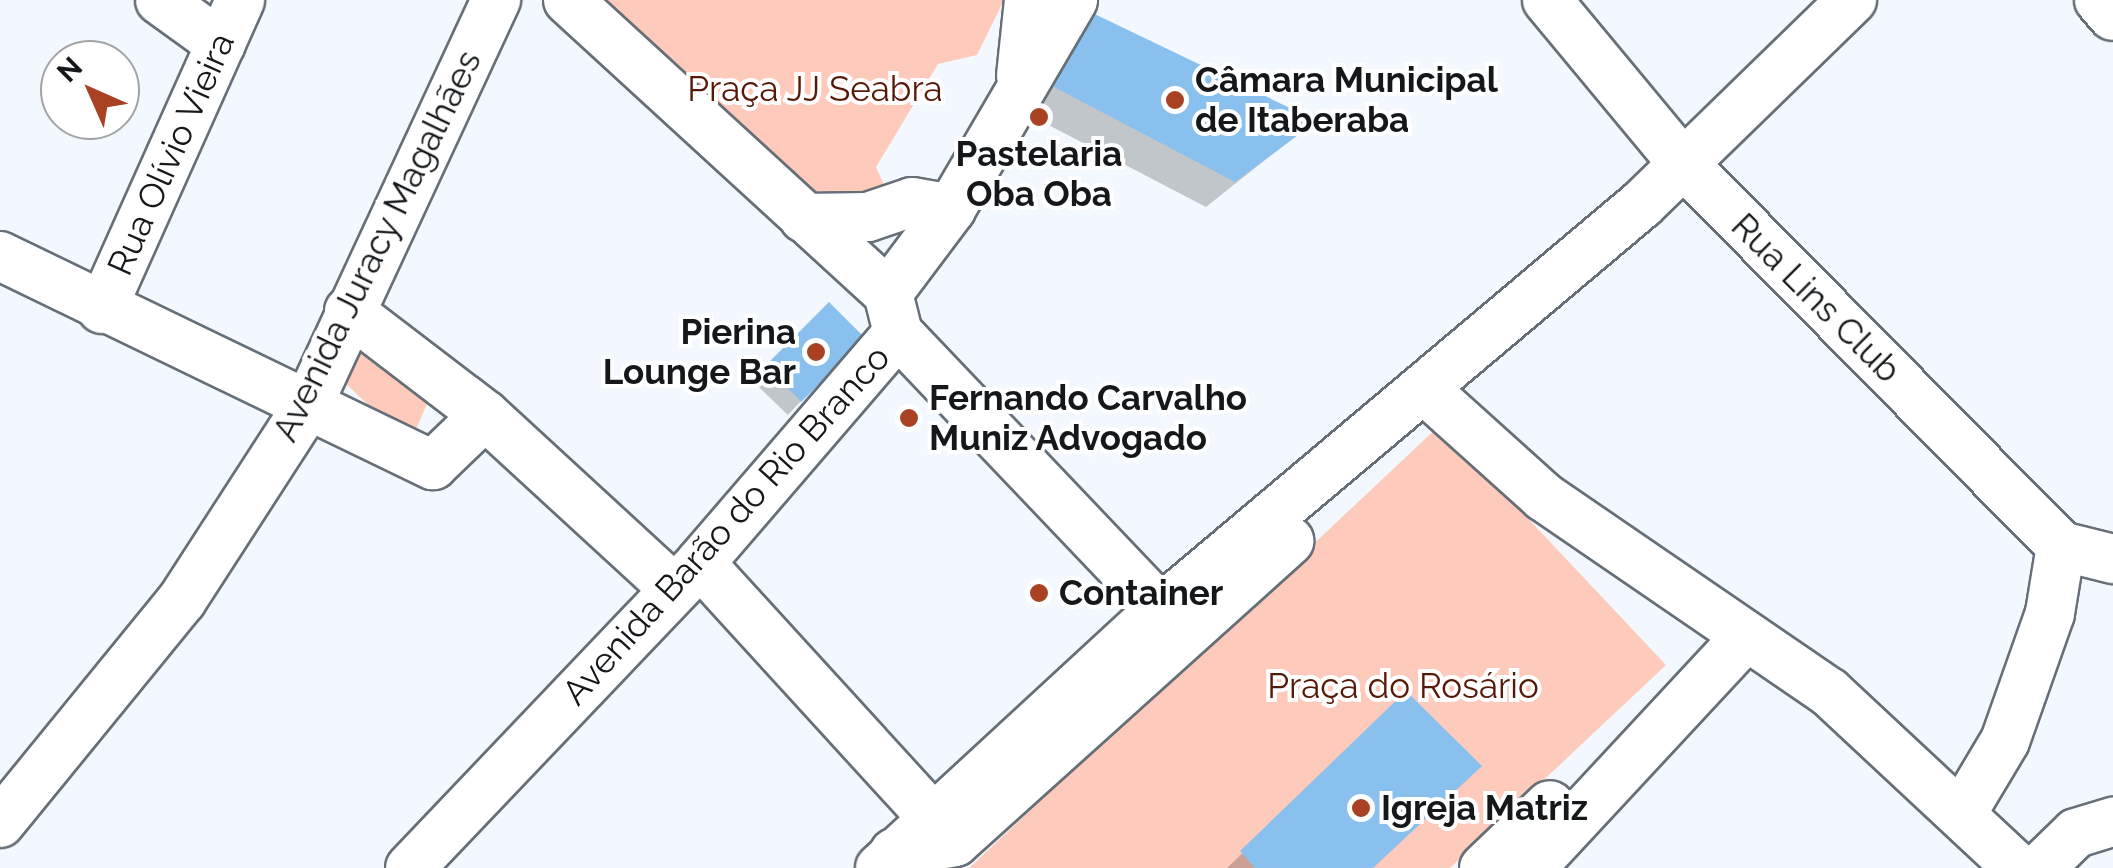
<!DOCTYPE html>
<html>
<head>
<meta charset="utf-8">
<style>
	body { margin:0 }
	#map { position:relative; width:2113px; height:868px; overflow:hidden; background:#f2f8fd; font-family:Raleway,sans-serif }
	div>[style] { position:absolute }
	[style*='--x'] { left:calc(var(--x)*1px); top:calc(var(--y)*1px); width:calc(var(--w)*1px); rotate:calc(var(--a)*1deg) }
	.green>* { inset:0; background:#fecabb }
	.shadow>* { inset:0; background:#0003; transform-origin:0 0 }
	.building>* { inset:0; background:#89c0ee; transform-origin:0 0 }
	.roads { filter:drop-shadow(2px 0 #666f77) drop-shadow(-2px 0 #666f77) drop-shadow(0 2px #666f77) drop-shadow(0 -2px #666f77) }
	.minor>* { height:48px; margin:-24px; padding:0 24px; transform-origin:24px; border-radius:24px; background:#fff }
	.dots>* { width:28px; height:28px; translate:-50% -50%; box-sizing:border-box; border:5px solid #fff; border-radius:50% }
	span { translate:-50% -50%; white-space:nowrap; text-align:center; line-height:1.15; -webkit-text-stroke:8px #fff; paint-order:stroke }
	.poi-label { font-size:35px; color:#14181b; font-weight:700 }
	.left { translate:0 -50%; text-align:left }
	.right { translate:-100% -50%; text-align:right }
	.park-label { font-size:35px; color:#561907 }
	.street-label { font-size:35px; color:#14181b }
	.north { position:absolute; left:40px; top:40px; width:100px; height:100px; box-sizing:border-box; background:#fff; border:2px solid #a1a3a4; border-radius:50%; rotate:315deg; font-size:28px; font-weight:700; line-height:40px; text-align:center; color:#14181b }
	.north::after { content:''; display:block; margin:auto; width:35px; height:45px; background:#a94123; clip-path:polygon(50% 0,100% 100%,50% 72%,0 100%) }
</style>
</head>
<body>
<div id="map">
	<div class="green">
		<i style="clip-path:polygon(597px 0,1004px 0,977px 55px,938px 64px,876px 167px,885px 187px,857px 203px,805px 207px)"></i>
		<i style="clip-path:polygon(352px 339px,430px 397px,417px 427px,400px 435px,341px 379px)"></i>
		<i style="clip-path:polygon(1440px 425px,1666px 665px,1450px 868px,969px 868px)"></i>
	</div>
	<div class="shadow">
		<i style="clip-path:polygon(1054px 37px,1313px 122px,1206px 207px,1012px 106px)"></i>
		<i style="left:829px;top:306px;width:46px;height:107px;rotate:44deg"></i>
		<i style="clip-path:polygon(1406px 695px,1371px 868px,1227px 868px)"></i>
	</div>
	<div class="building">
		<i style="clip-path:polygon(1080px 7px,1317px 121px,1235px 182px,1037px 78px)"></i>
		<i style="left:829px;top:302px;width:51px;height:90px;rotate:45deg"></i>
		<i style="clip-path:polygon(1406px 691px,1482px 766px,1373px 868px,1255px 868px,1240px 851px)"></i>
	</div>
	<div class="roads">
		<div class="minor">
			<i style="--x:160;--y:0;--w:75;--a:35.8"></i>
			<i style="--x:568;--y:0;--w:434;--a:42.5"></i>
			<i style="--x:1547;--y:0;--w:207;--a:50.3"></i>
			<i style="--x:1679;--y:159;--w:544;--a:45.37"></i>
			<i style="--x:2061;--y:546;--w:54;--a:14"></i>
			<i style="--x:2099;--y:0;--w:21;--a:49"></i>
			<i style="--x:1021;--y:76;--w:76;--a:-84"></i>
			<i style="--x:804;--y:218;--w:64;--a:-0.9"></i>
			<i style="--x:868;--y:217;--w:46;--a:-18.8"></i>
			<i style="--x:912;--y:202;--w:40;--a:10"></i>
			<i style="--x:0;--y:256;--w:481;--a:25.8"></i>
			<i style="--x:433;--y:465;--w:72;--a:-43.9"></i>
			<i style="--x:888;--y:293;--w:105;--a:-53.1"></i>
			<i style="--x:951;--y:209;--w:242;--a:-59.7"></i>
			<i style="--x:102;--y:309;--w:338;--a:-65.9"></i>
			<i style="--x:349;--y:311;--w:171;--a:37.4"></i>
			<i style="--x:485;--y:415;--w:257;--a:42.6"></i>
			<i style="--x:898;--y:333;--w:413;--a:46.4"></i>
			<i style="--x:1424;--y:389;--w:161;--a:42"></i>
			<i style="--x:1544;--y:497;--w:345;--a:34.4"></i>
			<i style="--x:1829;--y:692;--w:258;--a:43"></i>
			<i style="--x:700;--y:563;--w:375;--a:47.6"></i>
			<i style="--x:1962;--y:813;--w:84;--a:-59.2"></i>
			<i style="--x:2005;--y:741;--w:136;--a:-70.6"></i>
			<i style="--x:2050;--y:613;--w:68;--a:-80.7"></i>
			<i style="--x:0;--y:823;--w:288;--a:-50.8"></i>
			<i style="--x:182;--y:600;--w:232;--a:-57.1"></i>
			<i style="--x:308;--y:405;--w:447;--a:-65.1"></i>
			<i style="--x:894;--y:853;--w:62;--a:-10.2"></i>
			<i style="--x:955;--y:842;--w:450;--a:-42"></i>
			<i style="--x:410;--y:868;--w:421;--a:-46.4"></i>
			<i style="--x:700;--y:563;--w:303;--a:-49.3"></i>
			<i style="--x:898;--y:333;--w:41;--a:-104"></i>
			<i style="--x:880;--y:868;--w:381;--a:-42.7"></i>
			<i style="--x:1160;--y:610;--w:630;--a:-40.11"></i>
			<i style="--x:1642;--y:204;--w:293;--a:-44.2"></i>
			<i style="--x:1484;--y:868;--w:91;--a:-43.7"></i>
			<i style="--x:1531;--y:868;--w:314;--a:-47.1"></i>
			<i style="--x:2040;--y:868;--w:50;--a:-44.2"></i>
			<i style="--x:2076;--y:833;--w:39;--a:-17"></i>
		</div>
	</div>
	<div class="dots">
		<i style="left:1175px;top:100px;background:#a94123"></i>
		<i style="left:1039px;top:117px;background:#a94123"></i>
		<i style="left:816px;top:352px;background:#a94123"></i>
		<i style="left:909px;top:418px;background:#a94123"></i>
		<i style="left:1039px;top:593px;background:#a94123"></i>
		<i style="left:1361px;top:808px;background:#a94123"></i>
	</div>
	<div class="poi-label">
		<span class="left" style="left:1195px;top:100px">Câmara Municipal<br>de Itaberaba</span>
		<span style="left:1039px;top:174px">Pastelaria<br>Oba Oba</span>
		<span class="right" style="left:796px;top:352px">Pierina<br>Lounge Bar</span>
		<span class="left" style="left:929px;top:418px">Fernando Carvalho<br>Muniz Advogado</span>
		<span class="left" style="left:1059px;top:593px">Container</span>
		<span class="left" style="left:1381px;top:808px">Igreja Matriz</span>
	</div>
	<div class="park-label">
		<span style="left:815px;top:89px">Praça JJ Seabra</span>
		<span style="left:1403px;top:686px">Praça do Rosário</span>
	</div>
	<div class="street-label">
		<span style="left:171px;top:154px;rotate:-66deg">Rua Olívio Vieira</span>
		<span style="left:377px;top:246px;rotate:-64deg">Avenida Juracy Magalhães</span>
		<span style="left:1816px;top:298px;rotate:45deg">Rua Lins Club</span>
		<span style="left:726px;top:525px;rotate:-48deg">Avenida Barão do Rio Branco</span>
	</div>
	<div class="north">N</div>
</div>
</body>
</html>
